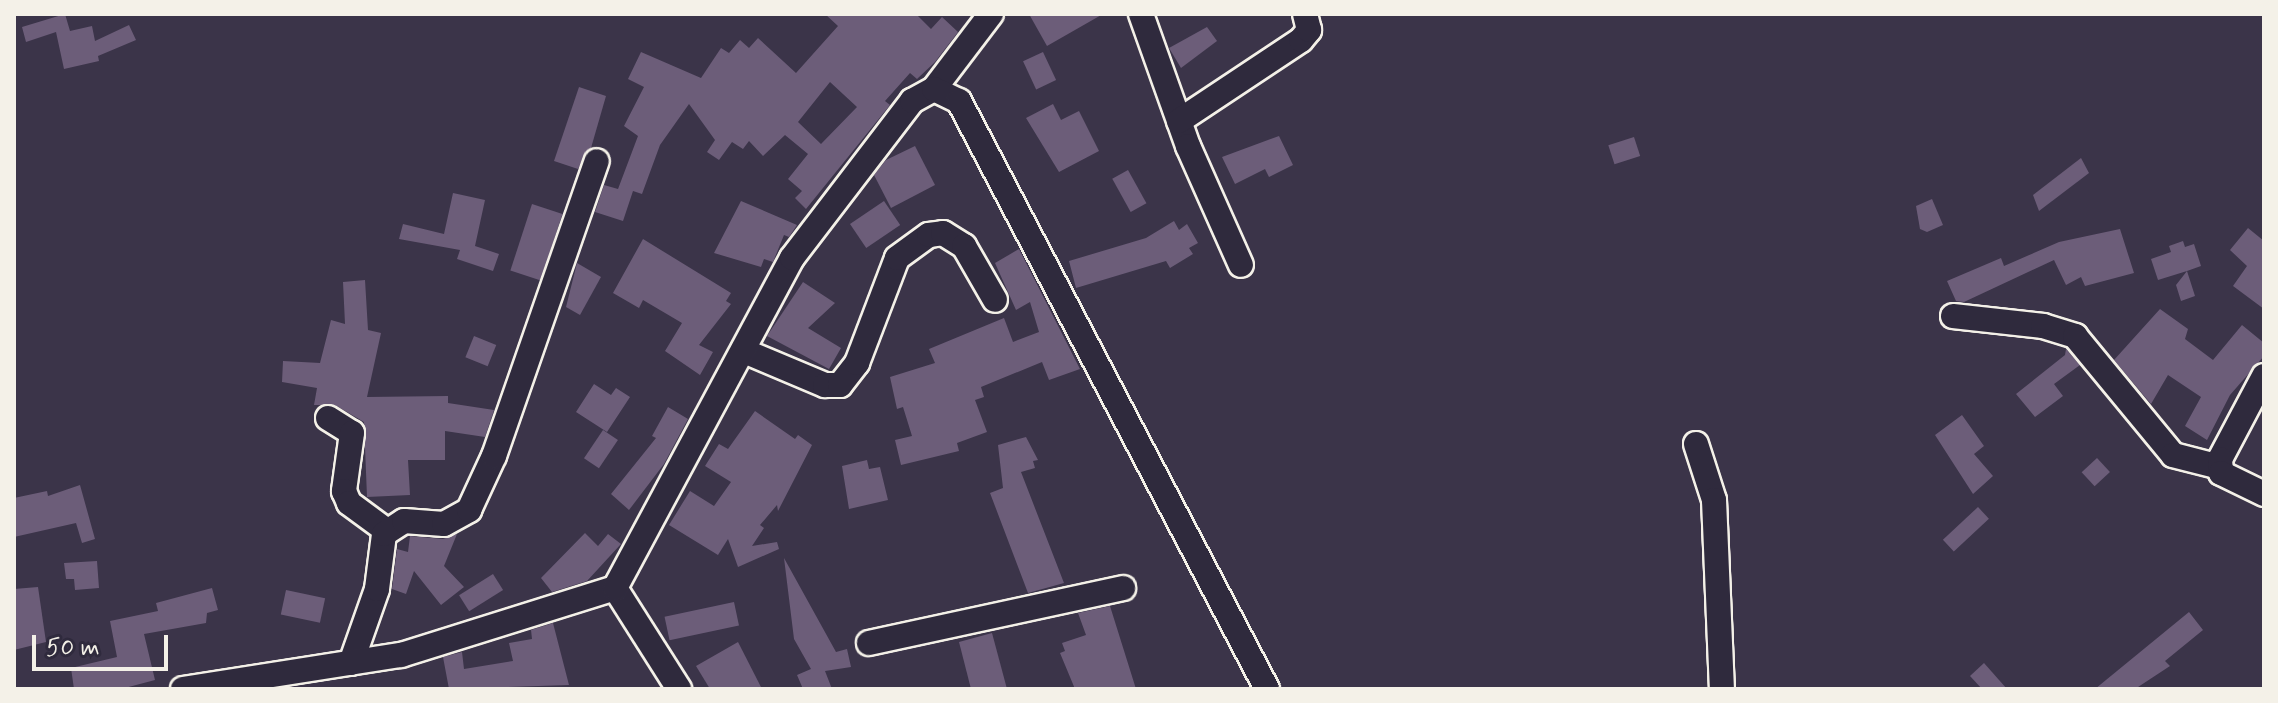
<!DOCTYPE html>
<html>
<head>
<meta charset="utf-8">
<style>
	body { margin:0 }
	#map { position:relative; width:2278px; height:703px; overflow:hidden; background:#3b3449; font-family:Mynerve,sans-serif }
	div>[style] { position:absolute }
	[style*='--x'] { left:calc(var(--x)*1px); top:calc(var(--y)*1px); width:calc(var(--w)*1px); rotate:calc(var(--a)*1deg) }
	.building>* { inset:0; background:#6c5d79; transform-origin:0 0 }
	.roads { filter:drop-shadow(2px 0 #f4f1e8) drop-shadow(-2px 0 #f4f1e8) drop-shadow(0 2px #f4f1e8) drop-shadow(0 -2px #f4f1e8) }
	.minor>* { height:24px; margin:-12px; padding:0 12px; transform-origin:12px; border-radius:12px; background:#2f2a3d }
	span { translate:-50% -50%; white-space:nowrap; text-align:center; line-height:1.15; -webkit-text-stroke:7px #2f2a3d; paint-order:stroke }
	.frame { position:absolute; inset:0; border:16px solid #f4f1e8; pointer-events:none }
	.scale { position:absolute; left:32px; top:635px; width:136px; height:36px; box-sizing:border-box; border:4px solid #f4f1e8; border-top:0; padding-left:10px; font-size:24px; line-height:28px; white-space:nowrap; color:#f4f1e8; -webkit-text-stroke:6px #2f2a3d; paint-order:stroke }
</style>
</head>
<body>
<div id="map">
	<div class="building">
		<i style="clip-path:polygon(65px 14px,70px 31px,92px 26px,95px 41px,129px 25px,136px 40px,98px 56px,99px 61px,64px 69px,56px 32px,26px 42px,22px 27px)"></i>
		<i style="clip-path:polygon(evenodd,825px 14px,916px 14px,931px 29px,942px 17px,958px 32px,935px 62px,917px 79px,910px 73px,885px 101px,890px 105px,806px 209px,795px 198px,802px 191px,788px 179px,808px 154px,785px 135px,763px 156px,749px 141px,743px 149px,732px 142px,719px 160px,707px 152px,715px 140px,689px 104px,660px 145px,642px 194px,633px 191px,623px 221px,595px 212px,604px 185px,618px 189px,638px 136px,624px 126px,644px 87px,628px 79px,641px 52px,701px 78px,721px 48px,729px 53px,740px 40px,749px 48px,758px 38px,796px 73px,838px 26px,825px 14px,830px 82px,857px 107px,821px 144px,798px 122px,830px 82px)"></i>
		<i style="clip-path:polygon(1029px 14px,1103px 14px,1047px 46px)"></i>
		<i style="clip-path:polygon(1207px 27px,1217px 41px,1181px 68px,1169px 48px)"></i>
		<i style="left:1043px;top:52px;width:31px;height:22px;rotate:65deg"></i>
		<i style="clip-path:polygon(579px 87px,606px 96px,591px 148px,578px 169px,554px 161px)"></i>
		<i style="clip-path:polygon(1053px 104px,1061px 120px,1079px 111px,1099px 151px,1059px 172px,1026px 118px)"></i>
		<i style="clip-path:polygon(1279px 136px,1293px 165px,1269px 177px,1265px 169px,1235px 184px,1222px 157px)"></i>
		<i style="left:1634px;top:137px;width:20px;height:27px;rotate:72deg"></i>
		<i style="clip-path:polygon(915px 146px,935px 185px,891px 208px,874px 175px,886px 160px)"></i>
		<i style="clip-path:polygon(2081px 158px,2089px 173px,2039px 211px,2033px 195px)"></i>
		<i style="left:1128px;top:170px;width:38px;height:18px;rotate:61deg"></i>
		<i style="clip-path:polygon(453px 193px,485px 200px,475px 246px,499px 254px,493px 271px,457px 259px,460px 250px,399px 239px,403px 224px,444px 234px)"></i>
		<i style="clip-path:polygon(1932px 199px,1943px 225px,1927px 232px,1920px 229px,1916px 206px)"></i>
		<i style="clip-path:polygon(741px 201px,797px 225px,789px 237px,784px 235px,773px 262px,764px 259px,761px 267px,714px 253px)"></i>
		<i style="left:884px;top:201px;width:29px;height:41px;rotate:56deg"></i>
		<i style="left:532px;top:204px;width:32px;height:70px;rotate:18deg"></i>
		<i style="clip-path:polygon(1174px 221px,1179px 230px,1187px 224px,1198px 243px,1189px 248px,1193px 254px,1170px 268px,1166px 261px,1076px 288px,1069px 261px,1146px 238px)"></i>
		<i style="clip-path:polygon(2248px 228px,2264px 241px,2264px 309px,2233px 286px,2247px 266px,2230px 250px)"></i>
		<i style="clip-path:polygon(2120px 229px,2134px 273px,2085px 286px,2081px 277px,2066px 285px,2054px 260px,1964px 302px,1956px 301px,1947px 281px,2001px 258px,2004px 266px,2059px 242px)"></i>
		<i style="clip-path:polygon(643px 239px,731px 293px,726px 301px,731px 304px,699px 345px,713px 352px,700px 375px,665px 351px,682px 323px,643px 300px,639px 308px,613px 293px)"></i>
		<i style="clip-path:polygon(2183px 241px,2185px 247px,2194px 244px,2201px 266px,2187px 271px,2195px 296px,2181px 301px,2176px 285px,2187px 271px,2158px 280px,2151px 259px,2171px 252px,2169px 246px)"></i>
		<i style="clip-path:polygon(1019px 249px,1080px 369px,1049px 380px,1042px 362px,981px 387px,984px 397px,975px 400px,987px 432px,957px 443px,959px 451px,901px 465px,895px 440px,912px 436px,903px 407px,897px 409px,890px 377px,935px 363px,929px 349px,1004px 318px,1013px 342px,1039px 332px,1030px 302px,1016px 310px,995px 263px)"></i>
		<i style="clip-path:polygon(577px 263px,601px 277px,580px 315px,566px 307px)"></i>
		<i style="clip-path:polygon(365px 280px,368px 330px,381px 333px,367px 397px,448px 396px,448px 403px,494px 410px,485px 437px,445px 431px,445px 460px,408px 460px,410px 495px,367px 497px,364px 422px,335px 405px,314px 405px,317px 388px,282px 382px,283px 361px,320px 363px,331px 320px,345px 324px,343px 282px)"></i>
		<i style="clip-path:polygon(803px 282px,835px 303px,808px 328px,841px 348px,829px 369px,767px 336px)"></i>
		<i style="clip-path:polygon(2160px 309px,2188px 329px,2185px 339px,2213px 360px,2242px 325px,2264px 343px,2264px 356px,2230px 395px,2207px 440px,2185px 426px,2201px 397px,2168px 375px,2151px 404px,2114px 360px)"></i>
		<i style="left:474px;top:336px;width:24px;height:23px;rotate:22deg"></i>
		<i style="clip-path:polygon(2066px 349px,2080px 365px,2054px 384px,2063px 396px,2035px 417px,2016px 394px,2065px 355px)"></i>
		<i style="clip-path:polygon(594px 384px,611px 395px,616px 388px,630px 397px,607px 432px,576px 412px)"></i>
		<i style="clip-path:polygon(668px 407px,688px 419px,664px 464px,629px 510px,611px 494px,656px 438px,652px 436px)"></i>
		<i style="clip-path:polygon(755px 411px,795px 439px,798px 435px,812px 445px,778px 511px,777px 505px,760px 525px,764px 528px,752px 546px,777px 542px,779px 549px,738px 567px,728px 539px,718px 555px,669px 525px,690px 491px,714px 506px,731px 482px,705px 466px,719px 444px,728px 449px)"></i>
		<i style="clip-path:polygon(1962px 415px,1984px 446px,1974px 454px,1993px 476px,1973px 494px,1935px 435px)"></i>
		<i style="left:603px;top:430px;width:18px;height:34px;rotate:34deg"></i>
		<i style="clip-path:polygon(1026px 437px,1038px 460px,1033px 461px,1035px 468px,1021px 472px,1064px 583px,1028px 593px,990px 493px,1003px 488px,998px 445px)"></i>
		<i style="left:2097px;top:458px;width:19px;height:21px;rotate:47deg"></i>
		<i style="clip-path:polygon(867px 460px,869px 469px,880px 467px,888px 500px,849px 509px,842px 466px)"></i>
		<i style="clip-path:polygon(80px 485px,95px 539px,82px 543px,76px 523px,14px 537px,14px 498px,47px 491px,48px 496px)"></i>
		<i style="left:1978px;top:507px;width:16px;height:48px;rotate:47deg"></i>
		<i style="clip-path:polygon(585px 533px,598px 546px,608px 534px,621px 544px,587px 581px,552px 592px,541px 578px)"></i>
		<i style="clip-path:polygon(457px 534px,444px 566px,464px 587px,441px 605px,414px 571px,406px 594px,392px 589px,397px 549px,408px 552px,410px 536px,443px 539px)"></i>
		<i style="clip-path:polygon(784px 558px,836px 652px,847px 649px,851px 667px,825px 671px,832px 689px,803px 689px,797px 675px,811px 669px,794px 639px)"></i>
		<i style="clip-path:polygon(97px 561px,99px 588px,75px 590px,74px 579px,66px 579px,64px 563px)"></i>
		<i style="left:493px;top:574px;width:19px;height:40px;rotate:58deg"></i>
		<i style="clip-path:polygon(38px 587px,46px 642px,14px 650px,14px 589px)"></i>
		<i style="clip-path:polygon(212px 588px,218px 610px,207px 613px,206px 623px,144px 634px,155px 680px,121px 689px,74px 689px,71px 668px,117px 657px,110px 621px,158px 611px,156px 603px)"></i>
		<i style="left:286px;top:590px;width:40px;height:25px;rotate:12deg"></i>
		<i style="left:734px;top:602px;width:24px;height:71px;rotate:78deg"></i>
		<i style="clip-path:polygon(1110px 606px,1136px 689px,1075px 689px,1060px 653px,1065px 651px,1062px 643px,1086px 635px,1078px 613px)"></i>
		<i style="clip-path:polygon(2189px 612px,2203px 630px,2165px 661px,2170px 666px,2135px 689px,2095px 689px)"></i>
		<i style="clip-path:polygon(553px 623px,569px 685px,449px 689px,443px 657px,462px 652px,464px 669px,513px 661px,509px 643px,532px 639px,531px 630px)"></i>
		<i style="clip-path:polygon(992px 633px,1007px 689px,971px 689px,959px 642px)"></i>
		<i style="clip-path:polygon(738px 642px,762px 689px,710px 689px,696px 666px)"></i>
		<i style="clip-path:polygon(1984px 663px,2007px 689px,1982px 689px,1970px 676px)"></i>
	</div>
	<div class="roads">
		<div class="minor">
			<i style="--x:1141;--y:14;--w:140;--a:70.4"></i>
			<i style="--x:1188;--y:146;--w:130;--a:66"></i>
			<i style="--x:934;--y:89;--w:94;--a:-52.8"></i>
			<i style="--x:1179;--y:121;--w:146;--a:-33.6"></i>
			<i style="--x:1301;--y:40;--w:13;--a:-51"></i>
			<i style="--x:1309;--y:30;--w:16;--a:-104"></i>
			<i style="--x:1953;--y:316;--w:91;--a:6.3"></i>
			<i style="--x:2043;--y:326;--w:34;--a:17"></i>
			<i style="--x:2075;--y:336;--w:154;--a:50.5"></i>
			<i style="--x:2173;--y:455;--w:49;--a:14.3"></i>
			<i style="--x:744;--y:351;--w:88;--a:22.8"></i>
			<i style="--x:825;--y:385;--w:15;--a:0"></i>
			<i style="--x:840;--y:385;--w:28;--a:-52"></i>
			<i style="--x:857;--y:363;--w:112;--a:-69.1"></i>
			<i style="--x:897;--y:258;--w:39;--a:-36"></i>
			<i style="--x:929;--y:235;--w:14;--a:-8"></i>
			<i style="--x:943;--y:233;--w:25;--a:32"></i>
			<i style="--x:964;--y:246;--w:62;--a:60.1"></i>
			<i style="--x:2264;--y:376;--w:94;--a:117.9"></i>
			<i style="--x:2220;--y:459;--w:14;--a:86"></i>
			<i style="--x:2221;--y:473;--w:48;--a:26"></i>
			<i style="--x:328;--y:418;--w:28;--a:32"></i>
			<i style="--x:352;--y:433;--w:59;--a:97.9"></i>
			<i style="--x:344;--y:491;--w:13;--a:67"></i>
			<i style="--x:349;--y:503;--w:47;--a:36.4"></i>
			<i style="--x:1696;--y:444;--w:59;--a:72.2"></i>
			<i style="--x:1714;--y:500;--w:189;--a:87.6"></i>
			<i style="--x:615;--y:588;--w:120;--a:57.6"></i>
			<i style="--x:869;--y:643;--w:260;--a:-12.2"></i>
			<i style="--x:351;--y:663;--w:78;--a:-70.6"></i>
			<i style="--x:377;--y:589;--w:55;--a:-82.7"></i>
			<i style="--x:384;--y:534;--w:24;--a:-33"></i>
			<i style="--x:404;--y:521;--w:40;--a:4.3"></i>
			<i style="--x:444;--y:524;--w:29;--a:-29"></i>
			<i style="--x:469;--y:510;--w:60;--a:-65.2"></i>
			<i style="--x:494;--y:456;--w:312;--a:-70.8"></i>
			<i style="--x:183;--y:689;--w:221;--a:-8.9"></i>
			<i style="--x:401;--y:655;--w:224;--a:-17.4"></i>
			<i style="--x:615;--y:588;--w:374;--a:-61.8"></i>
			<i style="--x:792;--y:258;--w:198;--a:-52.6"></i>
			<i style="--x:912;--y:101;--w:25;--a:-29"></i>
			<i style="--x:934;--y:89;--w:28;--a:26"></i>
			<i style="--x:959;--y:101;--w:664;--a:62.35"></i>
		</div>
	</div>
	<div class="frame"></div>
	<div class="scale">50 m</div>
</div>
</body>
</html>
